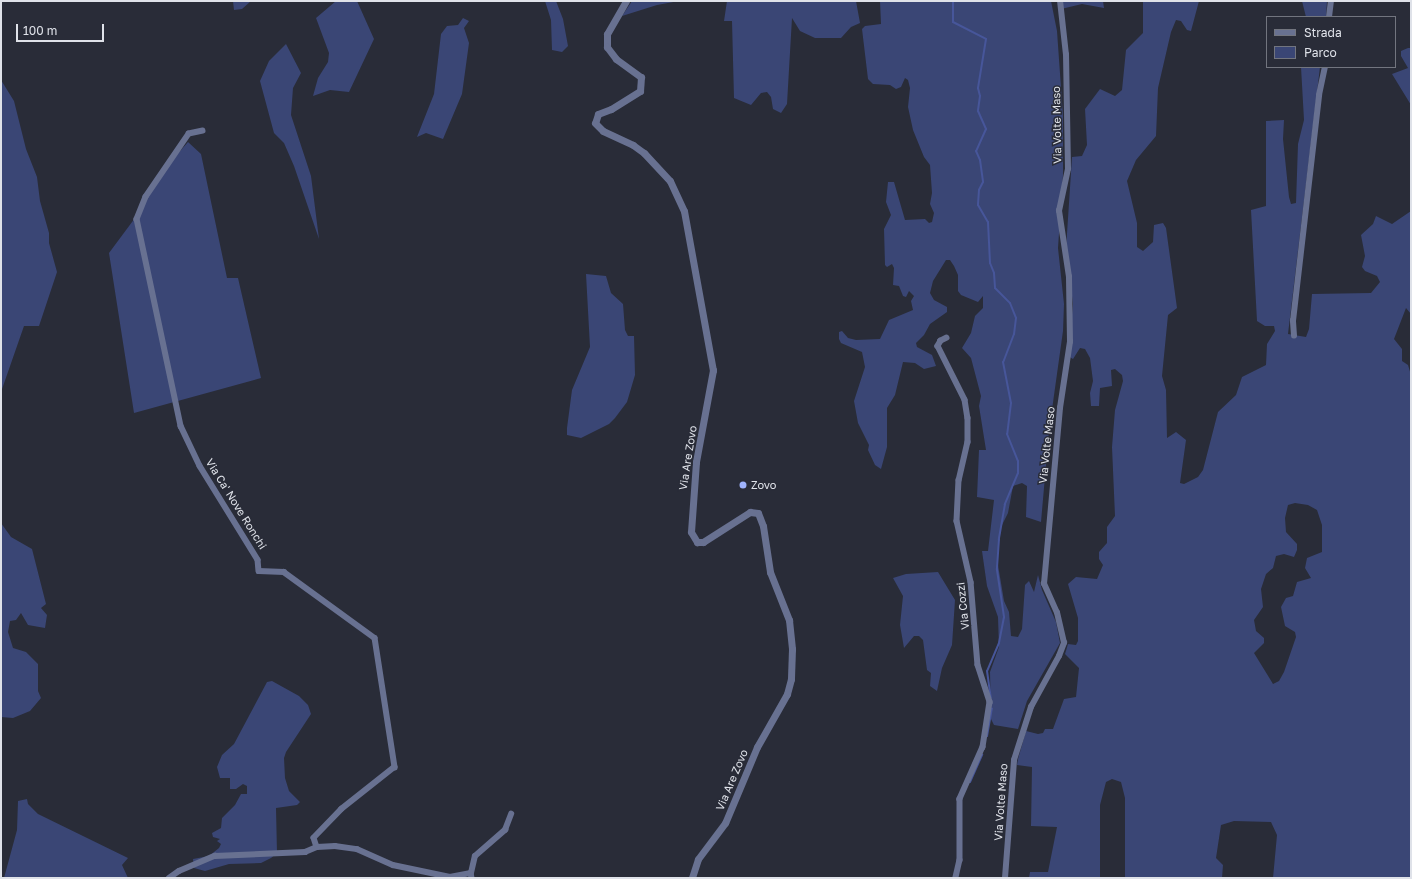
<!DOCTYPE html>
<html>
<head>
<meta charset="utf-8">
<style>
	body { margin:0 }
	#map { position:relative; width:1412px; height:879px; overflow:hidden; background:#292c38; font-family:"Golos Text",sans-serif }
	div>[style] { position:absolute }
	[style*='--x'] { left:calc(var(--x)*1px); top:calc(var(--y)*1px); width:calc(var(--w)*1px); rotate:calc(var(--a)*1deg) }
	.green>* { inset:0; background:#3a4675 }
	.stream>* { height:2px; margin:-1px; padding:0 1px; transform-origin:1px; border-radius:1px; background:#47569a }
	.minor>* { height:5.5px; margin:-2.75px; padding:0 2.75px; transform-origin:2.75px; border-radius:2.75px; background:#687191 }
	.tertiary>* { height:7px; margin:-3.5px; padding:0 3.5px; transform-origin:3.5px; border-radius:3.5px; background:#687191 }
	.dots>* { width:11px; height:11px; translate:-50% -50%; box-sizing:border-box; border:2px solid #292c38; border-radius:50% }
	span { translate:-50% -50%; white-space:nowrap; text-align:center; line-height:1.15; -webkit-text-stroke:3px #292c38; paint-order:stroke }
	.street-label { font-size:11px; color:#dfe2e9 }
	.poi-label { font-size:11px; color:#dfe2e9 }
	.left { translate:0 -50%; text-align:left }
	.frame { position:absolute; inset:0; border:2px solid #dfe2e9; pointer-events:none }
	.legend { position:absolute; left:1266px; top:16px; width:130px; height:52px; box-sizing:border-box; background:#292c38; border:1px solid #72757f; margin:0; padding:5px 7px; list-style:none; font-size:12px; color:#dfe2e9 }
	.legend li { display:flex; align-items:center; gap:8px; height:20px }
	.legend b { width:20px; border:1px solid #72757f }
	.scale { position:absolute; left:16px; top:24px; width:88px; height:18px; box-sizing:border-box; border:2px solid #dfe2e9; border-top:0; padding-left:5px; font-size:12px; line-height:14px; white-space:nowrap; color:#dfe2e9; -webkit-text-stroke:3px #292c38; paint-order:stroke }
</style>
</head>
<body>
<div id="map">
	<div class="green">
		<i style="clip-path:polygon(233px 1px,251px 1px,242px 9px,234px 10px)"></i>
		<i style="clip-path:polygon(336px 1px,357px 1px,374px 39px,349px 92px,330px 90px,313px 96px,318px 78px,328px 62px,329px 53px,316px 18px)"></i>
		<i style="clip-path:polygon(545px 1px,556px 1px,563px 19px,568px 46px,562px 52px,552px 50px,551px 20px)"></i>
		<i style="clip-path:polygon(632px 1px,679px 1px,657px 5px,622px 16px)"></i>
		<i style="clip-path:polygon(727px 1px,856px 1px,860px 23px,851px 27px,841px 38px,815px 38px,800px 31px,792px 18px,787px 104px,781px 113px,773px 109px,771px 97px,767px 92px,761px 93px,751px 105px,734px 98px,732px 21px,724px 21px)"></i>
		<i style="clip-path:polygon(880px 1px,1051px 1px,1057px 31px,1063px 116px,1063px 175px,1058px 248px,1064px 304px,1063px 331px,1049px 431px,1041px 522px,1026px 517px,1027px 486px,1022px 483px,1013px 486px,1008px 513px,1001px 527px,997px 559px,1004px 601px,1009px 612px,1011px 636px,1018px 637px,1022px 629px,1025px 585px,1029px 581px,1034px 592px,1038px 575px,1042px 590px,1056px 622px,1060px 643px,1027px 701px,1018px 729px,994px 725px,991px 719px,990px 672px,999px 647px,998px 617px,987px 586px,982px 551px,988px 551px,994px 500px,977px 497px,979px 450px,986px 450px,979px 406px,981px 396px,971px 358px,962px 348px,971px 333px,975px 316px,983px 308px,983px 296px,978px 302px,961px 295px,958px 291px,958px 275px,954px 266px,950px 260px,946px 260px,933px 281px,930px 293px,934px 300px,947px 307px,947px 312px,930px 324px,924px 335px,916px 343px,917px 347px,932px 355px,936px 366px,924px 369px,915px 363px,903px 362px,895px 395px,887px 408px,887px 447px,881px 469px,875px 465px,868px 450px,869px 445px,858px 423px,854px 401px,865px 367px,862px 352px,841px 343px,839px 339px,839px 332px,842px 331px,848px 338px,856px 340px,880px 339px,889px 320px,913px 310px,911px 301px,914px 296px,909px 291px,906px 297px,903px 296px,899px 286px,893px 285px,894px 268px,892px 264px,887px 267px,885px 265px,884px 229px,891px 215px,886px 202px,888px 182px,894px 182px,905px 220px,925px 219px,929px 223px,932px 222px,934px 213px,930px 204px,932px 193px,930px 165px,924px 157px,913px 130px,908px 107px,910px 88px,908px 80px,905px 78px,901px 87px,896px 89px,890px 85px,873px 84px,868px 79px,862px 29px,865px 26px,881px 24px)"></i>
		<i style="clip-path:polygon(1060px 1px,1103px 1px,1104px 8px,1082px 4px,1061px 9px)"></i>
		<i style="clip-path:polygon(evenodd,1143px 1px,1199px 1px,1191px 31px,1187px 30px,1181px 21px,1176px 20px,1171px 32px,1158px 88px,1156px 136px,1136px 160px,1127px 181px,1137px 223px,1137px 247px,1143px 251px,1153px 242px,1154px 225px,1163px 223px,1166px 228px,1177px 308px,1168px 315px,1162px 376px,1166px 390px,1167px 438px,1176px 432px,1186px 440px,1180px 483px,1184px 484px,1198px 477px,1203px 470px,1218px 412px,1236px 395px,1242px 377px,1266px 365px,1267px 344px,1275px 331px,1274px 326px,1265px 326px,1257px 321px,1251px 210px,1266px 206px,1266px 121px,1284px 120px,1283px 139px,1289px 197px,1291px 204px,1296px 203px,1298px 144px,1304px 120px,1301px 67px,1320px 67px,1288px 334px,1306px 337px,1309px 329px,1312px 294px,1371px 293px,1380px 282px,1377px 276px,1365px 271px,1362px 267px,1365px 256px,1361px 235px,1373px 224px,1376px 216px,1392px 224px,1411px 211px,1411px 314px,1406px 308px,1394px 339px,1402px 349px,1402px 361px,1408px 365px,1411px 375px,1411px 878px,1273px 878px,1277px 835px,1271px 822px,1234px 821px,1221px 825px,1216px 858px,1223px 865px,1222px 878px,1125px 878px,1125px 798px,1121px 782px,1112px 779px,1106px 782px,1100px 805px,1100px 878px,1029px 878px,1030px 872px,1048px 872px,1057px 827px,1031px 826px,1032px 767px,1017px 765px,1018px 759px,1026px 731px,1038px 734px,1043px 733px,1045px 729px,1053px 729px,1064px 699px,1076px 697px,1079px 668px,1065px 654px,1068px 644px,1076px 645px,1078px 641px,1078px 618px,1068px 584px,1076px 577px,1097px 579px,1103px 565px,1099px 559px,1099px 552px,1107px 543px,1107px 527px,1115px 516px,1112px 447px,1115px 410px,1123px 381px,1122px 375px,1115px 369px,1111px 370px,1112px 386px,1100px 388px,1099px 406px,1091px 406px,1090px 393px,1093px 381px,1090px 358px,1085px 349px,1080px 348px,1073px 359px,1068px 356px,1073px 304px,1066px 249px,1072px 157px,1082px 156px,1087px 145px,1085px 109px,1100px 89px,1115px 96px,1122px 90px,1126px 50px,1143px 33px,1143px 1px,1295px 503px,1308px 505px,1317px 510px,1322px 525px,1322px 552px,1307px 558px,1305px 568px,1311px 578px,1297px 582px,1293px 596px,1286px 598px,1281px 607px,1285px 626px,1295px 632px,1296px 637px,1284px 672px,1279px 681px,1273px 684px,1254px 653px,1264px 643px,1264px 638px,1256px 631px,1254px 620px,1263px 607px,1261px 589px,1266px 574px,1273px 568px,1276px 556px,1284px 554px,1294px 557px,1297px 550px,1297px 544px,1286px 532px,1285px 518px,1288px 505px,1295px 503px)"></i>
		<i style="clip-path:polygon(1302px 1px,1327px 1px,1326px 17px,1306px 17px)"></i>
		<i style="clip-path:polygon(463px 18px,469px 21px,464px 28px,469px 43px,462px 94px,443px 139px,426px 133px,417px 137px,434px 94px,441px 34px,447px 26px,458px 25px)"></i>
		<i style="clip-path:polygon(286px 44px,301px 73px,293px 88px,291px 115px,311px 176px,319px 239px,294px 166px,284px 143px,274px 133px,260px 81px,269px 61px)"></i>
		<i style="clip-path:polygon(1408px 48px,1411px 48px,1411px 105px,1392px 74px,1408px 68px,1401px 56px,1401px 51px)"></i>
		<i style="clip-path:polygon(1px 80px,14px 101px,26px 149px,37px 177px,40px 201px,49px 233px,49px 243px,57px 272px,39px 326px,24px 326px,1px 392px)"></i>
		<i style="clip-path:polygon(188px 142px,201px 154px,227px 278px,238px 278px,261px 378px,134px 413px,109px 253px,135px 218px,161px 173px)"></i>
		<i style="clip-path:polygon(586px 274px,606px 276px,611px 293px,623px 304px,625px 330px,628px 336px,634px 336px,635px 375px,627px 402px,615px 418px,609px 424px,581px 438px,567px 435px,567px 428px,572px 390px,590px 347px)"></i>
		<i style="clip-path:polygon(1px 523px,11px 537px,32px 549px,46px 604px,41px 608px,47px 615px,45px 628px,28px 625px,21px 613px,16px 620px,10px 621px,8px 632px,13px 648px,26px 652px,38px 664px,38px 691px,41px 698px,30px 711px,13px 718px,1px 717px)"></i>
		<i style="clip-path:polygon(938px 572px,955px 600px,952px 645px,942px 668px,937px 691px,930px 686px,931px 673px,927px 670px,923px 640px,919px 636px,914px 636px,904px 648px,900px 625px,903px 596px,893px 578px,906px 574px)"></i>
		<i style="clip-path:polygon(272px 681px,299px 696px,308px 705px,311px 714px,286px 752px,284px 758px,285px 778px,289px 791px,300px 802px,297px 805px,276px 808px,277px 853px,271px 858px,261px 863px,229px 864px,205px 871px,194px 868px,193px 859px,209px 856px,219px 848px,221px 844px,217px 841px,220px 839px,213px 837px,212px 833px,221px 828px,222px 818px,235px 805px,241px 794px,247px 794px,247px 786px,243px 784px,236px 789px,230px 789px,230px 778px,220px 778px,217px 767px,222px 755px,234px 744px,267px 682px)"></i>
		<i style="clip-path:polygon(27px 799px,28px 804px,38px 814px,128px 858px,122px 865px,128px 878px,4px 878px,17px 830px,18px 801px)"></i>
	</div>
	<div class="stream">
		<i style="--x:953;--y:1;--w:21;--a:90"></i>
		<i style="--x:953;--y:22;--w:37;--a:27"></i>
		<i style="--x:986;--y:39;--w:50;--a:99.3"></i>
		<i style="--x:978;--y:88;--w:8;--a:76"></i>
		<i style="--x:980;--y:96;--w:15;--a:98"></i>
		<i style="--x:978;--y:111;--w:20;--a:66"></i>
		<i style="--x:986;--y:129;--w:24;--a:114"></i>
		<i style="--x:976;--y:151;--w:10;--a:66"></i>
		<i style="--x:980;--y:160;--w:22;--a:82"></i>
		<i style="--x:983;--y:182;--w:9;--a:117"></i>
		<i style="--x:979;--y:190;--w:15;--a:94"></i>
		<i style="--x:978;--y:205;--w:20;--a:60"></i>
		<i style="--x:988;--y:222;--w:41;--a:87.2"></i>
		<i style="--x:990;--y:263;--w:11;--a:68"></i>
		<i style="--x:994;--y:273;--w:15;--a:86"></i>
		<i style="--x:995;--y:288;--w:21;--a:45"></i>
		<i style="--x:1010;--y:303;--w:16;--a:68"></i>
		<i style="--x:1016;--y:318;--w:16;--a:97"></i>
		<i style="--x:1014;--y:334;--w:30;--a:111"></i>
		<i style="--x:1003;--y:362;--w:42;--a:79"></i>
		<i style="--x:1011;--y:403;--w:31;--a:97"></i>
		<i style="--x:1007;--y:434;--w:29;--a:68"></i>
		<i style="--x:1018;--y:461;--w:12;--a:90"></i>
		<i style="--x:1018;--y:473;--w:34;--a:113"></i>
		<i style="--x:1005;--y:504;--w:36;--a:100"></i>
		<i style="--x:999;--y:539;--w:31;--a:94"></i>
		<i style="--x:997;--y:570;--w:48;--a:81.5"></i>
		<i style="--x:1004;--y:617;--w:26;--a:101"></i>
		<i style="--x:999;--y:643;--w:30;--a:113"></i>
		<i style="--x:987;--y:671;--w:27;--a:82"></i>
		<i style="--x:987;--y:736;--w:28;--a:-80"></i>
		<i style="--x:970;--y:782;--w:30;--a:-66"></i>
	</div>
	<div class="minor">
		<i style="--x:1329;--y:17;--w:16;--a:-83"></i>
		<i style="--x:203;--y:131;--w:14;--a:168"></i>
		<i style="--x:189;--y:134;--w:76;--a:124.3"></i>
		<i style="--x:146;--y:197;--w:24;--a:112"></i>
		<i style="--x:137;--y:219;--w:212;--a:78"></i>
		<i style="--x:181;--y:426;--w:44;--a:64.6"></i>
		<i style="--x:200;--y:466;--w:110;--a:58.3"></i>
		<i style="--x:258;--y:560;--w:11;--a:85"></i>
		<i style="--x:259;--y:571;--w:25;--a:2"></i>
		<i style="--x:284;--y:572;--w:112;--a:36"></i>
		<i style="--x:375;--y:638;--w:131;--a:81.2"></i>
		<i style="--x:395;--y:767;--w:68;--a:141.6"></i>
		<i style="--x:342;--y:809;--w:40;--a:134"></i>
		<i style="--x:314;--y:838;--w:9;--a:72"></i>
		<i style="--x:1294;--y:336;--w:15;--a:-94"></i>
		<i style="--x:1293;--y:321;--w:227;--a:-83.4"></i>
		<i style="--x:1319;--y:95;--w:29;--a:-78"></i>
		<i style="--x:947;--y:338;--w:7;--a:153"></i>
		<i style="--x:941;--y:341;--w:6;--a:121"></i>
		<i style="--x:938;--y:346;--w:60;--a:63.4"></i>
		<i style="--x:965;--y:400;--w:18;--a:81"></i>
		<i style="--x:968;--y:418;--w:24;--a:90"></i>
		<i style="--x:968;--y:442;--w:39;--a:103"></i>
		<i style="--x:959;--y:480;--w:41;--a:92.8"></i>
		<i style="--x:957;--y:521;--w:63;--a:77.1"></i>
		<i style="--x:971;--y:582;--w:83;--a:85.2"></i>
		<i style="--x:978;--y:665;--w:39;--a:72"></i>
		<i style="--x:990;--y:702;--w:46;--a:98.8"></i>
		<i style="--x:983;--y:747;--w:57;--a:113.9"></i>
		<i style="--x:960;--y:799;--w:61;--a:90"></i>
		<i style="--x:960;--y:860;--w:18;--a:103"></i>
		<i style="--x:471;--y:873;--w:17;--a:-77"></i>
		<i style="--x:475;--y:856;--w:40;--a:-41"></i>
		<i style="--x:505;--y:830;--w:17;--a:-69"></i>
		<i style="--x:169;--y:878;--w:12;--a:-35"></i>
		<i style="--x:179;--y:871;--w:39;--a:-23"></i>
		<i style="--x:215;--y:856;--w:90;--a:-2.5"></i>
		<i style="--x:305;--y:852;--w:13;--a:-23"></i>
		<i style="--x:317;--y:847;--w:18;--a:-3"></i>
		<i style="--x:335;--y:846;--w:22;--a:8"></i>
		<i style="--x:357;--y:849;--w:39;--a:24"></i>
		<i style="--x:393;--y:865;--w:58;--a:11.9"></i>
		<i style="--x:450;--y:877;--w:21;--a:-11"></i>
		<i style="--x:471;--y:873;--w:5;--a:79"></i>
		<i style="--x:1005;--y:878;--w:118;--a:-85.6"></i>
		<i style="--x:1014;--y:760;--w:56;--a:-72.2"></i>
		<i style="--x:1031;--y:707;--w:58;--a:-61.2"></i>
		<i style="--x:1059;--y:656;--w:14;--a:-69"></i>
		<i style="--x:1064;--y:643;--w:31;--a:-103"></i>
		<i style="--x:1057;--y:613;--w:32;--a:-114"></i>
		<i style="--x:1044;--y:584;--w:177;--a:-84.8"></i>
		<i style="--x:1060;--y:408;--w:67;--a:-81.4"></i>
		<i style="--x:1070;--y:342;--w:65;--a:-90.9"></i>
		<i style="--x:1069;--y:277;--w:67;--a:-98.6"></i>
		<i style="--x:1059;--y:211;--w:43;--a:-77.9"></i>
		<i style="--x:1068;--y:169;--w:114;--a:-91"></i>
		<i style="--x:1066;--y:55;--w:54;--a:-96.3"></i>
	</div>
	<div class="tertiary">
		<i style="--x:626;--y:1;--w:38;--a:120"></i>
		<i style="--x:607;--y:34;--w:13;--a:90"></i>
		<i style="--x:607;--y:47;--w:15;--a:53"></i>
		<i style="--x:616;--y:59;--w:31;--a:36"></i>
		<i style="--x:641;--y:77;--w:14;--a:94"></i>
		<i style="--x:640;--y:91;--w:34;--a:148"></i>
		<i style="--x:611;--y:109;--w:14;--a:159"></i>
		<i style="--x:598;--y:114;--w:9;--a:108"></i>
		<i style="--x:595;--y:123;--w:11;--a:45"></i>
		<i style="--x:603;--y:131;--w:33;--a:25"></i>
		<i style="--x:633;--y:145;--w:14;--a:36"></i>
		<i style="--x:644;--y:153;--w:38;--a:47"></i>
		<i style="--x:670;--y:181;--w:33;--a:65"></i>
		<i style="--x:684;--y:211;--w:162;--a:79.7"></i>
		<i style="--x:713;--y:370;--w:94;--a:100.5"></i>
		<i style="--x:696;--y:462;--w:70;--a:94.1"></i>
		<i style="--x:691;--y:532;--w:12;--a:59"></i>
		<i style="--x:697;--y:542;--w:6;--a:0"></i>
		<i style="--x:703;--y:542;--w:56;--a:-32.6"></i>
		<i style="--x:750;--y:512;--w:8;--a:7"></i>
		<i style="--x:758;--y:513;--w:14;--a:69"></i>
		<i style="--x:763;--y:526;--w:47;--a:81.3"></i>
		<i style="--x:770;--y:572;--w:52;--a:68.4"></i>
		<i style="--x:789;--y:620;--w:29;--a:84"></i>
		<i style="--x:792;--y:649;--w:30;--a:92"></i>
		<i style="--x:791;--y:679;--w:16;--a:105"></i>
		<i style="--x:787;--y:694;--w:61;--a:119.5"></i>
		<i style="--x:757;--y:747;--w:82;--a:112.8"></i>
		<i style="--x:725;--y:823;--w:45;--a:126.9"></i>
		<i style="--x:698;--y:859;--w:20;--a:108"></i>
	</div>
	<div class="dots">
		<i style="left:743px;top:485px;background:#9fb3fd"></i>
	</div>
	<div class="street-label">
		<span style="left:1057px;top:125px;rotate:-91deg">Via Volte Maso</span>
		<span style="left:1047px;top:445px;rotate:-84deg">Via Volte Maso</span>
		<span style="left:688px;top:458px;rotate:-81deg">Via Are Zovo</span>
		<span style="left:236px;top:504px;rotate:58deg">Via Ca' Nove Ronchi</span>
		<span style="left:963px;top:606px;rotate:-96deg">Via Cozzi</span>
		<span style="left:732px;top:780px;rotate:-67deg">Via Are Zovo</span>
		<span style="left:1001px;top:802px;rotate:-86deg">Via Volte Maso</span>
	</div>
	<div class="poi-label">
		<span class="left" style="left:751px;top:485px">Zovo</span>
	</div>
	<div class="frame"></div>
	<ul class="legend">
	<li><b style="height:5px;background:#687191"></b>Strada</li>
	<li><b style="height:11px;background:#3a4675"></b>Parco</li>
	</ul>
	<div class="scale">100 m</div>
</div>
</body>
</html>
